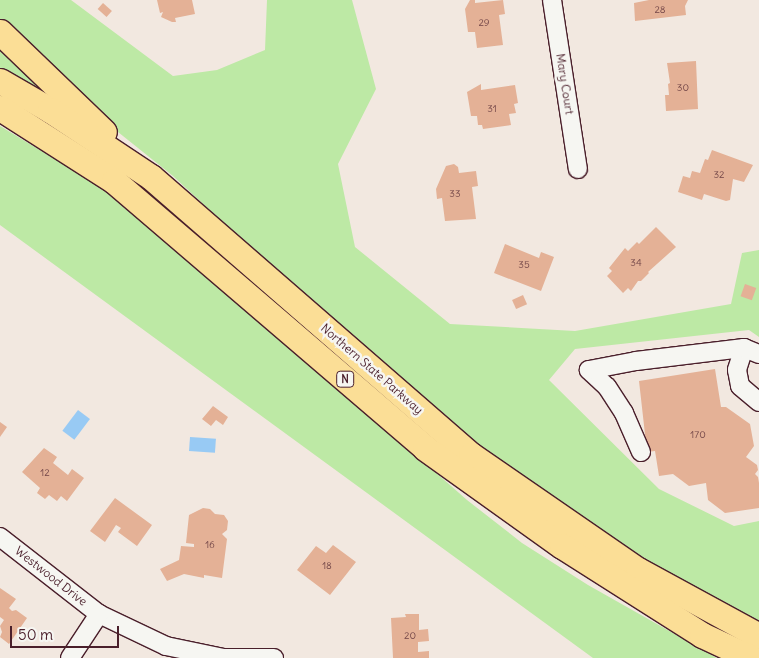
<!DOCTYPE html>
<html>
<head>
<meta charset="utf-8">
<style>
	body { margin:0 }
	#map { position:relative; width:759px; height:658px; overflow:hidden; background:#f2e8e0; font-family:Delius,sans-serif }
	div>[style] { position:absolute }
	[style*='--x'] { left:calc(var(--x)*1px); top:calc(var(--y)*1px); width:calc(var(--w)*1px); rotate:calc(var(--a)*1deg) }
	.green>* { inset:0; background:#bde9a5 }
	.water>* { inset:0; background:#98caf4; transform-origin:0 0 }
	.building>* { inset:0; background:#e4b196; transform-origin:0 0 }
	.roads { filter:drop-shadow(1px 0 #4a1f2b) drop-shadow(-1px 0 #4a1f2b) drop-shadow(0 1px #4a1f2b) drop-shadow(0 -1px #4a1f2b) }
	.minor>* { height:18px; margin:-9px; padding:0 9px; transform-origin:9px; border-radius:9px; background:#f6f6f2 }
	.highway>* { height:25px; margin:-12.5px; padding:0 12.5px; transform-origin:12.5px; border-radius:12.5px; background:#fbde96 }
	span { translate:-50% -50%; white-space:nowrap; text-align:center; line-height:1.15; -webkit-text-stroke:5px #f6f6f2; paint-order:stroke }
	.number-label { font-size:10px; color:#704446 }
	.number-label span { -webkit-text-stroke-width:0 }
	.shield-label span { padding:1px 4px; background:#f6f6f2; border:1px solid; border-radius:4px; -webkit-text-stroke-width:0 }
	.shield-label { font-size:11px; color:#4a1f2b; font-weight:700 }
	.street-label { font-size:12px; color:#4a1f2b }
	.scale { position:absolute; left:10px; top:626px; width:109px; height:22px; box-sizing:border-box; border:2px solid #4a1f2b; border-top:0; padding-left:6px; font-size:15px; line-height:18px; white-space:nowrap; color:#4a1f2b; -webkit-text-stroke:4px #f6f6f2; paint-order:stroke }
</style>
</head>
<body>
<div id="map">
	<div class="green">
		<i style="clip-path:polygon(0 0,71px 0,173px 76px,217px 70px,265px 50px,267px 0,352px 0,376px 89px,338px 164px,355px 247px,450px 324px,575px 331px,731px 304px,742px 253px,759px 250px,759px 337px,749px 330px,575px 349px,549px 380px,659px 489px,734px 526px,759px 521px,759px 626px,731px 612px,591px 526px,466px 439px,245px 243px,173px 176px,113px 128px,0 22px)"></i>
		<i style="clip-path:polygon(0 39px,49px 96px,0 70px)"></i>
		<i style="clip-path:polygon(0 126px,88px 179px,161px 231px,467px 500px,522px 543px,588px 585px,717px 658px,593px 658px,0 225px)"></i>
	</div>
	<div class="water">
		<i style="left:78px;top:410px;width:15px;height:26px;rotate:37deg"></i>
		<i style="left:190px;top:437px;width:26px;height:14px;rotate:4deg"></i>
	</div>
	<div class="building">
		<i style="clip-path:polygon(157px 0,192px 0,195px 14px,175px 18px,176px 22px,172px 22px,161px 17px,163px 12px,160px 13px)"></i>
		<i style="clip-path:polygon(470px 0,475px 0,475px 3px,503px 0,505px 14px,499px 15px,503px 45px,477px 48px,475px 32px,468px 32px,465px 9px)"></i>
		<i style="clip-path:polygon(649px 0,688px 0,685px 6px,686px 15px,635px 21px,634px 3px)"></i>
		<i style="left:103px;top:3px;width:12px;height:8px;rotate:42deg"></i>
		<i style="clip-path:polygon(696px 61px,698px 109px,666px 111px,665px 95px,669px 95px,668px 84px,670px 83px,667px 63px)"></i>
		<i style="clip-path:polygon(481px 84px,481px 90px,515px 85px,518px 103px,514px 104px,516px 113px,509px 114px,511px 125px,483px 129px,482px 125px,478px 125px,477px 116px,471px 116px,467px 92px)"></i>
		<i style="clip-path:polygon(712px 150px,753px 165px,744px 182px,733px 179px,730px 200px,726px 201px,704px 194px,702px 200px,678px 192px,683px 176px,690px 178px,692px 171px,700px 173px,705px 159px,708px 160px)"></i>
		<i style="clip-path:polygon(454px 164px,458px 167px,459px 173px,476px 171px,478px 186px,472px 187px,476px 219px,445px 221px,442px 198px,437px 199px,436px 189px,446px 166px)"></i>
		<i style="clip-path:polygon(656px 227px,676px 247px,648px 272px,649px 273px,641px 281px,638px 281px,631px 291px,628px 288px,623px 293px,607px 276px,612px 271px,609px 268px,625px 248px,628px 251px,637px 242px,639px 244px)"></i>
		<i style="clip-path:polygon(505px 244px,539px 258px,541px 252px,554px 257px,541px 291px,494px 273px)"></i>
		<i style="left:745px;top:284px;width:12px;height:13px;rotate:20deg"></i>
		<i style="left:523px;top:295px;width:10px;height:12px;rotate:66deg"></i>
		<i style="clip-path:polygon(715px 369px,721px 407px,726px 407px,750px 424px,754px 446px,746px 457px,757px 465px,758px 470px,755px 474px,758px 477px,759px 483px,759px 508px,725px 513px,708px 500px,706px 483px,689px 486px,673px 474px,659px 476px,655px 451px,647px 452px,639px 381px)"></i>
		<i style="clip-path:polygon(213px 406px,228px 417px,223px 425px,216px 420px,211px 426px,202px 419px)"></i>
		<i style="clip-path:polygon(0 422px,7px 427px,0 437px)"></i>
		<i style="clip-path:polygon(44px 448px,57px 457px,53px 463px,68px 475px,72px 469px,84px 478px,67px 501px,61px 496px,57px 501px,49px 495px,45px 499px,37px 493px,40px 488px,22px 472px)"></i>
		<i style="clip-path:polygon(115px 498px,152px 525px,137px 546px,118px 532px,121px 528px,116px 525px,105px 542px,90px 531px)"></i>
		<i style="clip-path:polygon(203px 508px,210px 509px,215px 514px,224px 515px,228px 521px,227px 530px,222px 534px,227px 539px,222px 578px,204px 575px,204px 578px,184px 574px,167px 581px,160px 569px,179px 560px,181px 546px,194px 547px,194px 544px,186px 543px,189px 515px)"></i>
		<i style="clip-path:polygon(333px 545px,356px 562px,330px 595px,297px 570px,316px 546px,326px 553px)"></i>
		<i style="clip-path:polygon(0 588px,16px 599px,9px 608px,12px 611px,16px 610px,27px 618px,9px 644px,0 637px,2px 632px,0 626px,4px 620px,0 617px)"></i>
		<i style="clip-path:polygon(405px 614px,419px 614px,419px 630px,428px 629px,429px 641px,418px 642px,418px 652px,429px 651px,429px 658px,393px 658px,391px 618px,406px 617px)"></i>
	</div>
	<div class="roads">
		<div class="minor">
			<i style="--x:552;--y:0;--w:171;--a:81.3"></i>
			<i style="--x:744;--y:348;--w:23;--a:108"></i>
			<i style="--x:737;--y:370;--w:16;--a:79"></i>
			<i style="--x:740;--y:386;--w:25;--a:40"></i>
			<i style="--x:641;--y:452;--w:43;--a:-113.6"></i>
			<i style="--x:624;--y:413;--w:31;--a:-123"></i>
			<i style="--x:607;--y:387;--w:25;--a:-137"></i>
			<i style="--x:589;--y:370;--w:48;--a:-10.8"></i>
			<i style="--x:636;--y:361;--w:109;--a:-6.9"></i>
			<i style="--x:744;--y:348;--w:16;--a:22"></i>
			<i style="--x:0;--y:537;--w:125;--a:37.9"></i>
			<i style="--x:99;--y:614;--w:74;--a:25.5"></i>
			<i style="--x:166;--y:646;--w:59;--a:11.7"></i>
			<i style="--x:224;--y:658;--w:50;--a:0"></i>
			<i style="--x:70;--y:658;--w:53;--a:-56.6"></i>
		</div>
		<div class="highway">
			<i style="--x:0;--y:32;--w:144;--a:43.9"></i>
			<i style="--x:0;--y:81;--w:58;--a:30.1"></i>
			<i style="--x:50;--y:110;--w:121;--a:33.6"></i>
			<i style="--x:151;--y:177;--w:424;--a:41"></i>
			<i style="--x:471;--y:455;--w:203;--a:34.6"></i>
			<i style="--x:638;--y:570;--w:138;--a:28.6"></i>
			<i style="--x:0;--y:108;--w:135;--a:32.6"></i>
			<i style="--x:114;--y:181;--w:410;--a:40.6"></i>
			<i style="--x:425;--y:448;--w:168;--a:35.6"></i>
			<i style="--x:562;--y:546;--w:166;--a:32.4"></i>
			<i style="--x:702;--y:635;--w:54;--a:25.1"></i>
		</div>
	</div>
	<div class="number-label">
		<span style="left:660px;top:10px">28</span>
		<span style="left:484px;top:23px">29</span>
		<span style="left:683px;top:88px">30</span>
		<span style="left:492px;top:109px">31</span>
		<span style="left:719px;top:175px">32</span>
		<span style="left:455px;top:194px">33</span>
		<span style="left:636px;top:263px">34</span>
		<span style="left:524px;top:265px">35</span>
		<span style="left:698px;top:435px">170</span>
		<span style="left:45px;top:473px">12</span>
		<span style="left:210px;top:545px">16</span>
		<span style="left:327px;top:566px">18</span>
		<span style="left:410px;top:636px">20</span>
	</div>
	<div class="shield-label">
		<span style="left:345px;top:379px">N</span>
	</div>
	<div class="street-label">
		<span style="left:565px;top:84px;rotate:81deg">Mary Court</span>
		<span style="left:372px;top:369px;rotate:41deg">Northern State Parkway</span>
		<span style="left:51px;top:576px;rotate:38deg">Westwood Drive</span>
	</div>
	<div class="scale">50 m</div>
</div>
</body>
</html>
